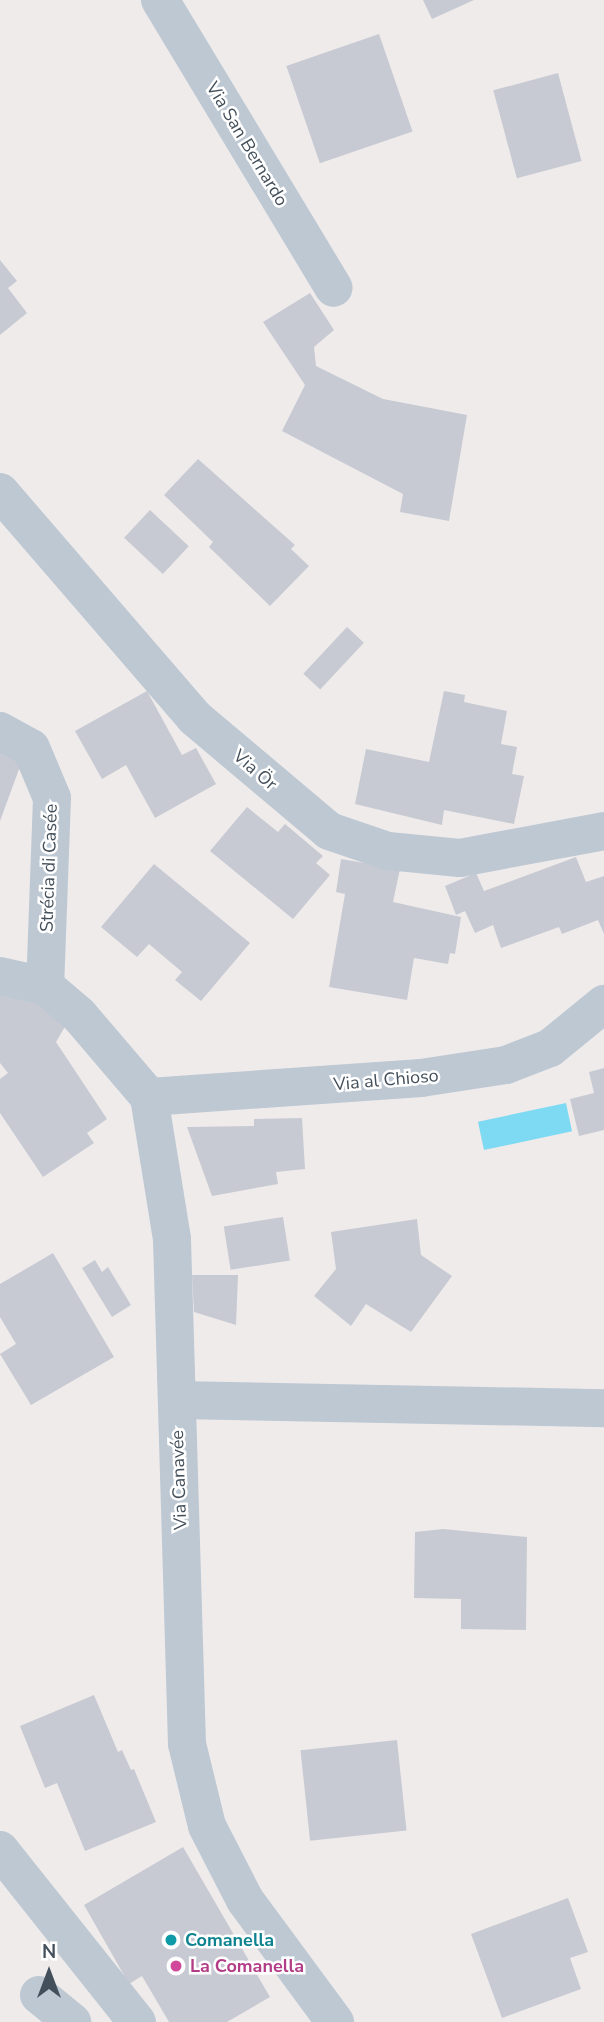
<!DOCTYPE html>
<html>
<head>
<meta charset="utf-8">
<style>
	body { margin:0 }
	#map { position:relative; width:604px; height:2022px; overflow:hidden; background:#efebeb; font-family:"Nunito Sans",sans-serif }
	div>[style] { position:absolute }
	[style*='--x'] { left:calc(var(--x)*1px); top:calc(var(--y)*1px); width:calc(var(--w)*1px); rotate:calc(var(--a)*1deg) }
	.water>* { inset:0; background:#7ed9f2; transform-origin:0 0 }
	.building>* { inset:0; background:#c7cad2; transform-origin:0 0 }
	.minor>* { height:38px; margin:-19px; padding:0 19px; transform-origin:19px; border-radius:19px; background:#bdc8d3 }
	.dots>* { width:19px; height:19px; translate:-50% -50%; box-sizing:border-box; border:4px solid #fff; border-radius:50% }
	span { translate:-50% -50%; white-space:nowrap; text-align:center; line-height:1.15; -webkit-text-stroke:5px #fff; paint-order:stroke }
	.street-label { font-size:18px; color:#434f5a }
	.culture-label { font-size:18px; color:#0d838f; font-weight:700 }
	.left { translate:0 -50%; text-align:left }
	.hotel-label { font-size:18px; color:#b23c85; font-weight:700 }
	.north { position:absolute; left:14px; top:1938px; width:70px; height:70px; -webkit-text-stroke:5px #fff; paint-order:stroke; rotate:0deg; font-size:19px; font-weight:700; line-height:28px; text-align:center; color:#434f5a }
	.north::after { content:''; display:block; margin:auto; width:24px; height:32px; background:#434f5a; clip-path:polygon(50% 0,100% 100%,50% 72%,0 100%) }
</style>
</head>
<body>
<div id="map">
	<div class="water">
		<i style="left:566px;top:1103px;width:29px;height:90px;rotate:78deg"></i>
	</div>
	<div class="building">
		<i style="clip-path:polygon(423px 0,474px 0,432px 19px)"></i>
		<i style="left:379px;top:34px;width:103px;height:98px;rotate:71deg"></i>
		<i style="left:558px;top:73px;width:91px;height:67px;rotate:75deg"></i>
		<i style="clip-path:polygon(0 260px,17px 281px,8px 288px,27px 313px,0 335px)"></i>
		<i style="clip-path:polygon(310px 293px,334px 330px,314px 347px,316px 366px,383px 399px,467px 415px,449px 521px,400px 512px,403px 494px,282px 431px,305px 385px,263px 322px)"></i>
		<i style="clip-path:polygon(198px 459px,295px 545px,291px 549px,309px 566px,270px 606px,209px 547px,213px 542px,164px 495px)"></i>
		<i style="left:150px;top:510px;width:53px;height:38px;rotate:43deg"></i>
		<i style="left:347px;top:627px;width:23px;height:64px;rotate:43deg"></i>
		<i style="clip-path:polygon(147px 691px,182px 755px,196px 748px,216px 784px,155px 818px,126px 765px,102px 779px,75px 731px)"></i>
		<i style="clip-path:polygon(444px 691px,465px 695px,464px 702px,507px 711px,501px 744px,517px 747px,512px 774px,524px 776px,514px 824px,444px 810px,442px 825px,355px 804px,366px 749px,429px 762px)"></i>
		<i style="clip-path:polygon(0 743px,25px 753px,0 821px)"></i>
		<i style="clip-path:polygon(247px 807px,278px 832px,285px 824px,323px 856px,316px 863px,330px 875px,293px 919px,210px 851px)"></i>
		<i style="clip-path:polygon(576px 857px,586px 882px,604px 876px,604px 934px,598px 920px,562px 934px,559px 927px,501px 948px,493px 925px,475px 933px,465px 911px,456px 915px,445px 886px,476px 873px,484px 891px)"></i>
		<i style="clip-path:polygon(341px 859px,400px 869px,393px 902px,461px 917px,455px 954px,450px 953px,448px 964px,414px 958px,407px 1000px,329px 987px,345px 894px,336px 892px)"></i>
		<i style="clip-path:polygon(154px 864px,250px 943px,201px 1001px,175px 980px,182px 972px,149px 944px,137px 957px,101px 927px)"></i>
		<i style="clip-path:polygon(0 984px,70px 1018px,56px 1042px,107px 1119px,87px 1133px,94px 1143px,43px 1177px,0 1113px,0 1079px,8px 1073px,0 1063px)"></i>
		<i style="clip-path:polygon(604px 1068px,604px 1130px,579px 1136px,570px 1099px,594px 1093px,589px 1072px)"></i>
		<i style="clip-path:polygon(302px 1118px,305px 1169px,276px 1172px,278px 1184px,212px 1196px,187px 1127px,254px 1126px,254px 1119px)"></i>
		<i style="left:283px;top:1217px;width:44px;height:60px;rotate:81deg"></i>
		<i style="clip-path:polygon(417px 1219px,421px 1255px,452px 1276px,411px 1332px,366px 1304px,351px 1326px,314px 1296px,336px 1269px,331px 1232px)"></i>
		<i style="clip-path:polygon(53px 1253px,114px 1357px,31px 1405px,0 1354px,16px 1344px,0 1317px,0 1284px)"></i>
		<i style="clip-path:polygon(95px 1260px,102px 1272px,108px 1267px,131px 1305px,112px 1317px,82px 1268px)"></i>
		<i style="clip-path:polygon(192px 1275px,238px 1275px,236px 1325px,194px 1312px)"></i>
		<i style="clip-path:polygon(443px 1529px,527px 1537px,526px 1630px,461px 1629px,461px 1599px,414px 1598px,415px 1532px)"></i>
		<i style="clip-path:polygon(94px 1695px,118px 1752px,122px 1750px,131px 1770px,134px 1769px,156px 1822px,85px 1851px,57px 1783px,45px 1788px,20px 1726px)"></i>
		<i style="left:397px;top:1740px;width:91px;height:97px;rotate:84deg"></i>
		<i style="clip-path:polygon(183px 1847px,270px 1997px,227px 2022px,169px 2022px,142px 1976px,129px 1984px,84px 1905px)"></i>
		<i style="clip-path:polygon(568px 1898px,588px 1952px,570px 1958px,581px 1989px,502px 2018px,471px 1934px)"></i>
	</div>
	<div class="minor">
		<i style="--x:160;--y:0;--w:336;--a:58.9"></i>
		<i style="--x:0;--y:492;--w:298;--a:49.2"></i>
		<i style="--x:195;--y:718;--w:175;--a:40.1"></i>
		<i style="--x:329;--y:831;--w:62;--a:18.7"></i>
		<i style="--x:388;--y:851;--w:72;--a:5.6"></i>
		<i style="--x:460;--y:858;--w:147;--a:-10.6"></i>
		<i style="--x:0;--y:731;--w:35;--a:29"></i>
		<i style="--x:31;--y:748;--w:54;--a:67.2"></i>
		<i style="--x:52;--y:798;--w:188;--a:92.1"></i>
		<i style="--x:0;--y:976;--w:46;--a:12.5"></i>
		<i style="--x:45;--y:986;--w:45;--a:40.5"></i>
		<i style="--x:79;--y:1015;--w:108;--a:49.5"></i>
		<i style="--x:149;--y:1097;--w:144;--a:80.8"></i>
		<i style="--x:172;--y:1239;--w:505;--a:88.3"></i>
		<i style="--x:187;--y:1744;--w:84;--a:76.3"></i>
		<i style="--x:207;--y:1826;--w:83;--a:62.8"></i>
		<i style="--x:245;--y:1900;--w:152;--a:53.6"></i>
		<i style="--x:149;--y:1097;--w:273;--a:-4"></i>
		<i style="--x:421;--y:1078;--w:86;--a:-8.7"></i>
		<i style="--x:506;--y:1065;--w:47;--a:-21.1"></i>
		<i style="--x:550;--y:1048;--w:70;--a:-39.2"></i>
		<i style="--x:177;--y:1400;--w:427;--a:1.1"></i>
		<i style="--x:0;--y:1850;--w:220;--a:51.5"></i>
		<i style="--x:39;--y:1995;--w:43;--a:39.3"></i>
	</div>
	<div class="dots">
		<i style="left:171px;top:1940px;background:#0f9aa8"></i>
		<i style="left:176px;top:1966px;background:#d1479c"></i>
	</div>
	<div class="street-label">
		<span style="left:247px;top:144px;rotate:59deg">Via San Bernardo</span>
		<span style="left:255px;top:770px;rotate:41deg">Via Ör</span>
		<span style="left:49px;top:868px;rotate:-88deg">Strécia di Casée</span>
		<span style="left:386px;top:1080px;rotate:-5deg">Via al Chioso</span>
		<span style="left:179px;top:1480px;rotate:-92deg">Via Canavée</span>
	</div>
	<div class="culture-label">
		<span class="left" style="left:185px;top:1940px">Comanella</span>
	</div>
	<div class="hotel-label">
		<span class="left" style="left:190px;top:1966px">La Comanella</span>
	</div>
	<div class="north">N</div>
</div>
</body>
</html>
